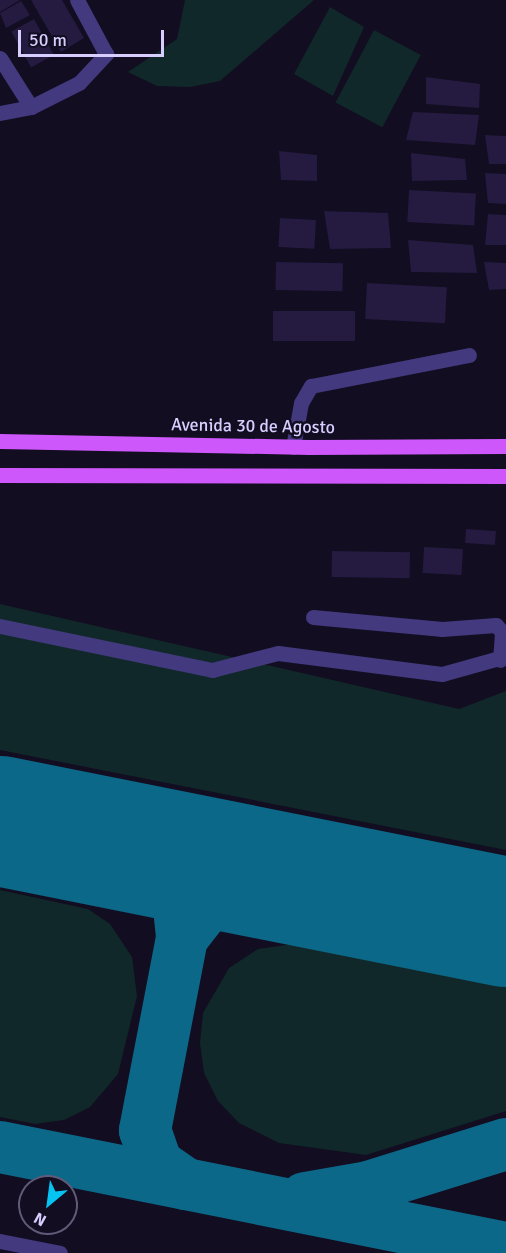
<!DOCTYPE html>
<html>
<head>
<meta charset="utf-8">
<style>
	body { margin:0 }
	#map { position:relative; width:506px; height:1253px; overflow:hidden; background:#120d20; font-family:Signika,sans-serif }
	div>[style] { position:absolute }
	[style*='--x'] { left:calc(var(--x)*1px); top:calc(var(--y)*1px); width:calc(var(--w)*1px); rotate:calc(var(--a)*1deg) }
	.green>* { inset:0; background:#102829; transform-origin:0 0 }
	.taxiway>* { height:52px; margin:-26px; padding:0 26px; transform-origin:26px; border-radius:26px; background:#0c6888 }
	.runway>* { height:130px; margin:-65px; padding:0 65px; transform-origin:65px; border-radius:65px; background:#0c6888 }
	.building>* { inset:0; background:#251a40; transform-origin:0 0 }
	.minor>* { height:15px; margin:-7.5px; padding:0 7.5px; transform-origin:7.5px; border-radius:7.5px; background:#42397e }
	.major>* { height:15px; margin:-7.5px; padding:0 7.5px; transform-origin:7.5px; border-radius:7.5px; background:#cd57fb }
	span { translate:-50% -50%; white-space:nowrap; text-align:center; line-height:1.15; -webkit-text-stroke:5px #120d20; paint-order:stroke }
	.street-label { font-size:18px; color:#d7cdfe }
	.north { position:absolute; left:18px; top:1175px; width:60px; height:60px; box-sizing:border-box; background:#120d20; border:2px solid #615a79; border-radius:50%; rotate:209deg; font-size:16px; font-weight:700; line-height:24px; text-align:center; color:#d7cdfe }
	.north::after { content:''; display:block; margin:auto; width:21px; height:27px; background:#05c4f1; clip-path:polygon(50% 0,100% 100%,50% 72%,0 100%) }
	.scale { position:absolute; left:18px; top:30px; width:146px; height:27px; box-sizing:border-box; border:3px solid #d7cdfe; border-top:0; padding-left:8px; font-size:18px; line-height:21px; white-space:nowrap; color:#d7cdfe; -webkit-text-stroke:4px #120d20; paint-order:stroke }
</style>
</head>
<body>
<div id="map">
	<div class="green">
		<i style="clip-path:polygon(185px 0,314px 0,220px 81px,190px 87px,157px 86px,128px 72px,177px 39px)"></i>
		<i style="clip-path:polygon(330px 7px,364px 27px,333px 96px,294px 74px)"></i>
		<i style="left:374px;top:30px;width:53px;height:82px;rotate:28deg"></i>
		<i style="clip-path:polygon(0 604px,459px 709px,506px 691px,506px 850px,0 750px)"></i>
		<i style="clip-path:polygon(0 890px,88px 909px,110px 924px,132px 957px,137px 996px,118px 1074px,90px 1107px,64px 1120px,35px 1124px,0 1117px)"></i>
		<i style="clip-path:polygon(293px 944px,506px 986px,506px 1111px,366px 1155px,279px 1143px,239px 1123px,218px 1101px,204px 1073px,200px 1043px,203px 1013px,229px 968px,258px 949px)"></i>
	</div>
	<div class="taxiway">
		<i style="--x:122;--y:845;--w:44;--a:34.8"></i>
		<i style="--x:158;--y:870;--w:43;--a:61.1"></i>
		<i style="--x:179;--y:908;--w:30;--a:84"></i>
		<i style="--x:182;--y:938;--w:196;--a:100.9"></i>
		<i style="--x:145;--y:1130;--w:36;--a:71"></i>
		<i style="--x:157;--y:1164;--w:35;--a:35"></i>
		<i style="--x:182;--y:938;--w:57;--a:-52.1"></i>
		<i style="--x:217;--y:893;--w:38;--a:-23"></i>
		<i style="--x:252;--y:878;--w:19;--a:-9"></i>
		<i style="--x:0;--y:1147;--w:516;--a:11.29"></i>
		<i style="--x:305;--y:1198;--w:64;--a:-9.9"></i>
		<i style="--x:368;--y:1187;--w:145;--a:-17.3"></i>
	</div>
	<div class="runway">
		<i style="--x:0;--y:821;--w:516;--a:11.29"></i>
	</div>
	<div class="building">
		<i style="clip-path:polygon(0 0,20px 0,0 12px)"></i>
		<i style="clip-path:polygon(31px 0,62px 0,84px 38px,61px 52px)"></i>
		<i style="clip-path:polygon(21px 1px,30px 15px,6px 28px,0 13px)"></i>
		<i style="left:34px;top:19px;width:41px;height:26px;rotate:61deg"></i>
		<i style="clip-path:polygon(426px 77px,480px 84px,479px 108px,426px 104px)"></i>
		<i style="clip-path:polygon(413px 112px,479px 115px,475px 145px,406px 140px)"></i>
		<i style="clip-path:polygon(485px 135px,506px 136px,506px 164px,489px 164px)"></i>
		<i style="clip-path:polygon(279px 151px,317px 155px,317px 181px,281px 180px)"></i>
		<i style="clip-path:polygon(411px 153px,465px 159px,467px 180px,412px 181px)"></i>
		<i style="clip-path:polygon(485px 173px,506px 174px,506px 204px,488px 203px)"></i>
		<i style="left:409px;top:190px;width:67px;height:32px;rotate:3deg"></i>
		<i style="clip-path:polygon(324px 211px,388px 213px,391px 248px,330px 249px)"></i>
		<i style="clip-path:polygon(488px 214px,506px 215px,506px 245px,485px 245px)"></i>
		<i style="left:280px;top:218px;width:36px;height:29px;rotate:3deg"></i>
		<i style="clip-path:polygon(408px 240px,473px 245px,477px 273px,411px 272px)"></i>
		<i style="left:276px;top:262px;width:67px;height:28px;rotate:1deg"></i>
		<i style="clip-path:polygon(484px 262px,506px 263px,506px 289px,489px 290px)"></i>
		<i style="left:367px;top:283px;width:80px;height:36px;rotate:3deg"></i>
		<i style="left:273px;top:311px;width:82px;height:30px"></i>
		<i style="left:466px;top:529px;width:30px;height:14px;rotate:4deg"></i>
		<i style="left:424px;top:547px;width:39px;height:26px;rotate:3deg"></i>
		<i style="left:332px;top:551px;width:78px;height:26px;rotate:1deg"></i>
	</div>
	<div class="minor">
		<i style="--x:0;--y:58;--w:58;--a:57.7"></i>
		<i style="--x:0;--y:113;--w:32;--a:-11"></i>
		<i style="--x:31;--y:107;--w:54;--a:-26.6"></i>
		<i style="--x:79;--y:83;--w:40;--a:-47"></i>
		<i style="--x:106;--y:54;--w:61;--a:-118.2"></i>
		<i style="--x:293;--y:447;--w:45;--a:-79.7"></i>
		<i style="--x:301;--y:403;--w:20;--a:-60"></i>
		<i style="--x:311;--y:386;--w:161;--a:-11.1"></i>
		<i style="--x:313;--y:617;--w:130;--a:5.3"></i>
		<i style="--x:442;--y:629;--w:54;--a:-4.2"></i>
		<i style="--x:496;--y:625;--w:9;--a:49"></i>
		<i style="--x:502;--y:632;--w:28;--a:94"></i>
		<i style="--x:0;--y:626;--w:217;--a:11.7"></i>
		<i style="--x:212;--y:670;--w:68;--a:-14.4"></i>
		<i style="--x:278;--y:653;--w:165;--a:7.3"></i>
		<i style="--x:442;--y:674;--w:66;--a:-15.7"></i>
		<i style="--x:0;--y:1241;--w:61;--a:11.3"></i>
	</div>
	<div class="major">
		<i style="--x:0;--y:441;--w:309;--a:1.1"></i>
		<i style="--x:309;--y:447;--w:197;--a:-0.3"></i>
		<i style="--x:0;--y:475;--w:506;--a:0.11"></i>
	</div>
	<div class="street-label">
		<span style="left:253px;top:426px;rotate:1deg">Avenida 30 de Agosto</span>
	</div>
	<div class="north">N</div>
	<div class="scale">50 m</div>
</div>
</body>
</html>
